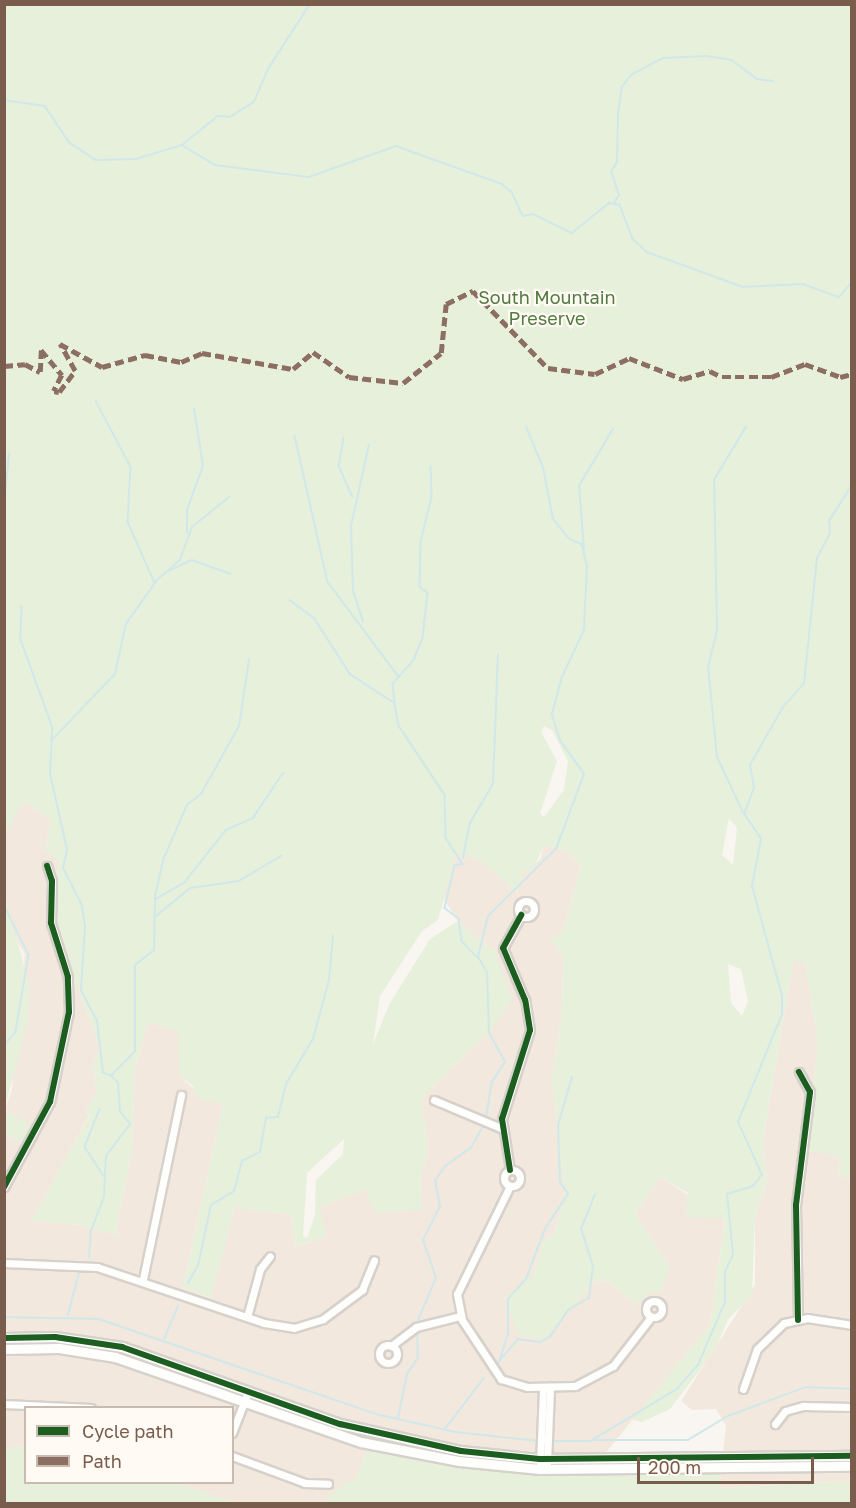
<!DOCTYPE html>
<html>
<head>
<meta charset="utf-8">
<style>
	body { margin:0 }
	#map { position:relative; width:856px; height:1508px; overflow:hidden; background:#f9f5f0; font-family:"Golos Text",sans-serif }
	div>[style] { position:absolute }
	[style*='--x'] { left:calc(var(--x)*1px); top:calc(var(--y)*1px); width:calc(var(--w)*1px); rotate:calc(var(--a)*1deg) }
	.residential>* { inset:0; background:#f2e8de }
	.green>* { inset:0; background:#e7f0db }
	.stream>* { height:1.5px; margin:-0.75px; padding:0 0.75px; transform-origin:0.75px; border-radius:0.75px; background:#d0e8ea }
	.roads { filter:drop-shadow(2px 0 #d7d1cb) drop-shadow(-2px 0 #d7d1cb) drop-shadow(0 2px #d7d1cb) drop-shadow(0 -2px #d7d1cb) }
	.street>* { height:7px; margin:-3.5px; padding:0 3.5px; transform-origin:3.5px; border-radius:3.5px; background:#fefefd }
	.street>.ring { margin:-3.5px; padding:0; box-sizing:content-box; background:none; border:7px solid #fefefd; border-radius:50% }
	.secondary>* { height:9px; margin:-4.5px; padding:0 4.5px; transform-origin:4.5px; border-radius:4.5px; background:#fefefd }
	.quiet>* { height:4.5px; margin-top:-2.25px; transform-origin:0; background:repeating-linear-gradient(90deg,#8d6e63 0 9px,transparent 0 13.5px) }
	.cycleway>* { height:6px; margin:-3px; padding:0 3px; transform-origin:3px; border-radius:3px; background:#1b5e20 }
	span { translate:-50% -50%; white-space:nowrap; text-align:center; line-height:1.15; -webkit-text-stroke:4.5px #fffaf3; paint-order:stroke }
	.park-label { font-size:18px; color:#537a41 }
	.frame { position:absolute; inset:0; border:6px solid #7a5c4d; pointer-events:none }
	.legend { position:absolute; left:24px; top:1406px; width:210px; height:78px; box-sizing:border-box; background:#fffaf3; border:2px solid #cabbb1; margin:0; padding:8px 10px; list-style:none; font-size:18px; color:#7a5c4d }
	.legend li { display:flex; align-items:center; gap:12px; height:30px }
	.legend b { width:30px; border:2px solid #cabbb1 }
	.scale { position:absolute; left:637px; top:1457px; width:177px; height:27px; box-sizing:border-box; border:3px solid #7a5c4d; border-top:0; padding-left:8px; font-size:18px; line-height:21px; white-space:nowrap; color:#7a5c4d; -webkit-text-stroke:4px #fffaf3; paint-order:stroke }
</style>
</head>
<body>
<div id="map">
	<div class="residential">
		<i style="clip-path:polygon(24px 801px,51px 821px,45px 850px,59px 860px,56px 928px,100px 1047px,93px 1065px,97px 1093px,85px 1112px,90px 1114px,32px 1221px,81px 1225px,115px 1235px,132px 1149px,135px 1068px,148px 1023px,179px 1030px,179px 1075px,196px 1091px,223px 1104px,183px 1288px,210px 1298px,235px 1207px,291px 1215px,295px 1247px,311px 1242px,320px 1207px,366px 1189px,422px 1209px,420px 1177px,428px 1154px,421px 1099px,491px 1030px,495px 952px,458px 921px,443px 898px,456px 854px,480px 860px,517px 892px,523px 870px,540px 860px,544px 846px,566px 850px,581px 865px,564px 929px,550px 941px,563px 956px,562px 1013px,552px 1080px,565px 1196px,554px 1233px,542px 1243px,535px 1273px,505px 1299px,544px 1340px,593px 1282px,606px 1280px,637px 1305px,669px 1266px,635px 1214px,660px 1177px,725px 1218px,710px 1325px,603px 1456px,452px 1446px,321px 1415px,138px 1349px,5px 1335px,5px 1133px,22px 1143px,32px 1127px,5px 1110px,12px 1089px,25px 954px,15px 938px,5px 895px,4px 834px)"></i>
		<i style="clip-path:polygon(793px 962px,805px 962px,818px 1041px,813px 1092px,840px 1156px,838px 1175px,851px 1179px,851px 1481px,719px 1488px,726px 1426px,716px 1409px,692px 1410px,681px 1401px,755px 1285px,755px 1216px,767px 1182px,763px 1141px)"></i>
		<i style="clip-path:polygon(54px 1351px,111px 1359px,369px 1447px,355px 1481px,323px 1504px,235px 1503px,177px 1483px,232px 1482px,232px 1408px,26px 1408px,25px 1446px,5px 1449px,5px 1352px)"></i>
	</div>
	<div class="green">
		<i style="clip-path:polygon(evenodd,5px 5px,851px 5px,851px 1179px,838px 1175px,840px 1156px,807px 1151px,818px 1041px,805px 963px,793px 962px,763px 1140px,767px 1182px,755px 1216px,752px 1296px,728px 1319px,715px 1350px,670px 1409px,642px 1422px,632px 1420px,710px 1325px,725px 1219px,685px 1217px,688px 1193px,660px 1177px,635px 1214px,669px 1266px,661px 1292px,649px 1292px,637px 1305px,606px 1280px,593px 1282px,544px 1340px,518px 1333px,505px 1299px,535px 1273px,542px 1243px,554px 1233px,565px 1196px,552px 1080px,562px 1013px,563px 956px,550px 941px,564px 929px,581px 865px,566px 850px,544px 846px,532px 871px,523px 871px,517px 892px,480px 860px,456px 854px,438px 920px,422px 931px,380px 996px,373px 1044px,390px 1003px,430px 939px,458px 921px,495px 952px,512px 1000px,491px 1030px,421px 1099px,428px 1154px,420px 1177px,422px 1209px,375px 1214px,366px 1189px,320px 1207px,326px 1236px,295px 1247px,291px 1215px,235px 1207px,211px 1298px,183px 1288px,223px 1104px,197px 1098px,193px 1086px,179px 1075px,178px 1030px,148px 1023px,135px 1068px,132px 1149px,115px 1235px,81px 1225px,31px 1221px,90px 1115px,85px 1112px,97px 1093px,93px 1065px,100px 1047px,56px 928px,59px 860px,45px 851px,51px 821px,24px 801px,5px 834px,5px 5px,544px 726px,552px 730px,568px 761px,564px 790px,544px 817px,540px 814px,557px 761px,541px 732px,544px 726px,5px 5px,729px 818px,737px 828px,733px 865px,722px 855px,729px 818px,5px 5px,728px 964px,741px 969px,748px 1001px,742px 1016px,731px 1003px,728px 964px,5px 5px,344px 1139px,343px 1154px,316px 1180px,315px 1215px,307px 1238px,303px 1236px,307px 1173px,344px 1139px)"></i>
		<i style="clip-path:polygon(5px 895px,29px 984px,28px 1021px,5px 1107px)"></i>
		<i style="clip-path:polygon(5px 1110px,32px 1126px,22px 1143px,5px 1133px)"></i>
		<i style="clip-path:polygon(25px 1446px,26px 1482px,177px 1483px,235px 1503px,5px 1503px,5px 1449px)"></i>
		<i style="clip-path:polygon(369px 1447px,512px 1471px,721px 1471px,719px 1488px,852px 1481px,851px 1504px,323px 1504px,341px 1485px,355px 1481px)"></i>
	</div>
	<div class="stream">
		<i style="--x:4;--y:100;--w:41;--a:8.3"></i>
		<i style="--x:45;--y:106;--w:45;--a:56"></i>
		<i style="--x:70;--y:143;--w:31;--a:33"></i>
		<i style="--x:96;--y:160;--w:40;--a:-1.4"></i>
		<i style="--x:136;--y:159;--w:48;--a:-16.9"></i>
		<i style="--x:182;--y:145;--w:46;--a:-38.9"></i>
		<i style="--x:218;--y:116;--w:12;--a:5"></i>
		<i style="--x:230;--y:117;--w:28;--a:-32"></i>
		<i style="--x:254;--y:102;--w:36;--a:-67"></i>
		<i style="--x:268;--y:69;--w:77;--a:-57.1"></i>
		<i style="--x:182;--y:145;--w:39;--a:31"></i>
		<i style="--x:215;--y:165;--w:95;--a:7.3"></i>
		<i style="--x:309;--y:177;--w:92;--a:-19.6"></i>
		<i style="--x:396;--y:146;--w:113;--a:19.7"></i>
		<i style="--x:502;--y:184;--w:13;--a:39"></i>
		<i style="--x:512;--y:192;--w:26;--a:65"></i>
		<i style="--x:523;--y:216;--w:10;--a:-11"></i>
		<i style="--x:533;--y:214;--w:43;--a:26"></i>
		<i style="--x:572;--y:233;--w:48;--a:-39"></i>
		<i style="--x:609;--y:203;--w:11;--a:10"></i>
		<i style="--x:620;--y:205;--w:36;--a:69"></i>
		<i style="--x:633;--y:239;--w:19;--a:43"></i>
		<i style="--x:647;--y:252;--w:102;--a:20"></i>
		<i style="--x:743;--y:287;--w:60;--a:-2.9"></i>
		<i style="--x:803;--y:284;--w:38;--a:20"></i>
		<i style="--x:839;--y:297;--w:20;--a:-49"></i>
		<i style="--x:614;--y:203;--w:9;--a:-58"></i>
		<i style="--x:619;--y:195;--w:24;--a:-109"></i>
		<i style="--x:611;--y:172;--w:12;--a:-59"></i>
		<i style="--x:617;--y:162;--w:48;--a:-88.8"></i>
		<i style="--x:618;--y:114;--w:27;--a:-82"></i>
		<i style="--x:622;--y:87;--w:15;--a:-53"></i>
		<i style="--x:631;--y:75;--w:36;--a:-28"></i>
		<i style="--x:663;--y:58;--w:44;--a:-2.6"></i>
		<i style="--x:707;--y:56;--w:25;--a:9"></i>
		<i style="--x:732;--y:60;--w:31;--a:37"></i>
		<i style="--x:757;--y:79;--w:16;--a:7"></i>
		<i style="--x:96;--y:401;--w:75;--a:62.1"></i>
		<i style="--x:131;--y:467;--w:55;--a:93.1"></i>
		<i style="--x:128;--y:522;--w:67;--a:66.1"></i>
		<i style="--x:295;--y:436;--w:150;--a:77.3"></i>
		<i style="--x:328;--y:582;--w:119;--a:53.2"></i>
		<i style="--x:344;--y:438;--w:28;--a:100"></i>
		<i style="--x:339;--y:466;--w:34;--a:66"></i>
		<i style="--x:431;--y:466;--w:31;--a:88"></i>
		<i style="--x:432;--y:497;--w:46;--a:103.7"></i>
		<i style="--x:421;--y:542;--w:45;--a:91.3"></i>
		<i style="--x:420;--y:587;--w:10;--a:37"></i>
		<i style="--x:428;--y:593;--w:45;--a:96.3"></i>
		<i style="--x:423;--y:638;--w:24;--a:112"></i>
		<i style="--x:414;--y:660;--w:32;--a:131"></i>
		<i style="--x:393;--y:684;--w:20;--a:84"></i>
		<i style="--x:395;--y:704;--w:22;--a:80"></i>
		<i style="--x:399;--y:726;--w:83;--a:56.3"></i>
		<i style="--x:445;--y:795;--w:43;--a:88.7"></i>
		<i style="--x:446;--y:838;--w:31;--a:57"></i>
		<i style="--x:463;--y:864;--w:8;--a:166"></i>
		<i style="--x:455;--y:866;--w:43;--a:103.4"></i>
		<i style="--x:445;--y:908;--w:18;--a:38"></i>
		<i style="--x:459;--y:919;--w:22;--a:82"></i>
		<i style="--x:462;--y:941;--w:21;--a:47"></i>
		<i style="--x:4;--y:504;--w:50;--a:-84.3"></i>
		<i style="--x:187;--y:533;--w:23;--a:-90"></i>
		<i style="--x:187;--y:510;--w:47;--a:-70"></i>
		<i style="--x:203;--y:466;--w:58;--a:-99"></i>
		<i style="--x:584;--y:549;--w:63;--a:-94.5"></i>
		<i style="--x:579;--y:486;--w:66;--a:-59.2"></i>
		<i style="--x:169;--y:571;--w:25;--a:-26"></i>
		<i style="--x:192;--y:560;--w:41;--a:19.7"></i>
		<i style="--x:290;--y:600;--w:31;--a:37"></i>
		<i style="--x:315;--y:619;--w:65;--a:57.5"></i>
		<i style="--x:350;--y:674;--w:51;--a:33.1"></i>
		<i style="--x:22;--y:606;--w:34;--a:92"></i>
		<i style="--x:21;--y:640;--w:94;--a:70"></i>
		<i style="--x:53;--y:728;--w:12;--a:95"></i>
		<i style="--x:363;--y:622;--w:32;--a:-108"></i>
		<i style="--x:353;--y:592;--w:66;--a:-91.7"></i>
		<i style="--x:351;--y:526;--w:83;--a:-77.5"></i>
		<i style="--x:743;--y:813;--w:62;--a:-114.9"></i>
		<i style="--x:717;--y:757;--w:90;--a:-95.7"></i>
		<i style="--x:708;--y:667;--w:38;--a:-76"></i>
		<i style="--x:717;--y:630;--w:150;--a:-91.1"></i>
		<i style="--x:714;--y:480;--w:62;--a:-58.9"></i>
		<i style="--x:463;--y:858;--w:36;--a:-79"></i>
		<i style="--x:470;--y:823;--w:45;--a:-59.5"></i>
		<i style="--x:493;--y:784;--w:129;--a:-87.8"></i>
		<i style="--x:156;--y:899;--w:32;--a:-30"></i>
		<i style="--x:184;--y:883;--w:68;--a:-51.6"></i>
		<i style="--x:226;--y:830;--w:30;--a:-24"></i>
		<i style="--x:253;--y:818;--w:54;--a:-56.3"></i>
		<i style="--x:4;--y:905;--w:56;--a:63.4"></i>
		<i style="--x:29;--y:955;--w:78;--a:99.6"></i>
		<i style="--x:16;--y:1032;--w:18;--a:131"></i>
		<i style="--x:155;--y:917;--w:45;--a:-39.6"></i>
		<i style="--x:190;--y:888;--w:49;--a:-8.1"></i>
		<i style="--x:239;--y:881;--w:49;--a:-30.8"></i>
		<i style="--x:111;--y:1076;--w:9;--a:-159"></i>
		<i style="--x:103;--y:1073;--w:52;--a:-96.6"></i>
		<i style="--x:97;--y:1021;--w:34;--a:-118"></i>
		<i style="--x:81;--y:991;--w:64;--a:-86.4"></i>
		<i style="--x:85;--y:927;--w:21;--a:-98"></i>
		<i style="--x:82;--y:906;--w:42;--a:-116.6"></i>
		<i style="--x:63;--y:868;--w:18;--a:-77"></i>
		<i style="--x:67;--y:850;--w:78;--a:-102.6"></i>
		<i style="--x:50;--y:774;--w:34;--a:-87"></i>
		<i style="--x:52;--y:740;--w:91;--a:-46.3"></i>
		<i style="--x:115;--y:674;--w:51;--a:-77.6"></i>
		<i style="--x:126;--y:624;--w:54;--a:-54.8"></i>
		<i style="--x:157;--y:580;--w:30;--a:-41"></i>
		<i style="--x:180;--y:560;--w:35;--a:-70"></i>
		<i style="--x:192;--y:527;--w:48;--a:-39"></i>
		<i style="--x:100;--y:1109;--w:41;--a:111.5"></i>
		<i style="--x:85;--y:1147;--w:33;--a:57"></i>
		<i style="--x:486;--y:1118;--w:36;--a:-81"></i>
		<i style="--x:492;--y:1082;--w:24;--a:-57"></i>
		<i style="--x:505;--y:1062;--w:33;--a:-119"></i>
		<i style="--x:489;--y:1033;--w:60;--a:-91.9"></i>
		<i style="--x:487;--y:973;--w:18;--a:-119"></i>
		<i style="--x:478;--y:957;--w:42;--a:-76.3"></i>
		<i style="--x:488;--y:916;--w:95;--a:-44.6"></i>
		<i style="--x:556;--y:849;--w:80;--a:-69.5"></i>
		<i style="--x:584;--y:774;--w:41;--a:-126"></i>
		<i style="--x:560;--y:741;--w:28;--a:-107"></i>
		<i style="--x:552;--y:714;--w:38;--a:-75"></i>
		<i style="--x:562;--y:677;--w:52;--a:-64.9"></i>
		<i style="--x:584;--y:630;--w:63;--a:-87.3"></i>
		<i style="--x:587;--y:567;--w:23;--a:-103"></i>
		<i style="--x:582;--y:545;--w:14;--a:-155"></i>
		<i style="--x:569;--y:539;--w:26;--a:-129"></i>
		<i style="--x:553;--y:519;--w:52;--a:-101.1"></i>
		<i style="--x:543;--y:468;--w:44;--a:-112.5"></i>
		<i style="--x:89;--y:1258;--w:27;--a:-86"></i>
		<i style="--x:91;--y:1231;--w:36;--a:-69"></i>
		<i style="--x:104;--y:1197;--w:41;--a:-87.2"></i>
		<i style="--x:106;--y:1156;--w:40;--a:-53"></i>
		<i style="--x:130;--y:1124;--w:16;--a:-130"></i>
		<i style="--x:120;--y:1112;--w:29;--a:-94"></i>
		<i style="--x:118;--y:1083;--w:10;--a:-135"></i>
		<i style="--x:111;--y:1076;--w:35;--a:-46"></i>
		<i style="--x:135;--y:1051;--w:86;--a:-90"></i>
		<i style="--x:135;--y:965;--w:24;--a:-38"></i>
		<i style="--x:154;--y:950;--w:54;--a:-88.9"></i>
		<i style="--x:155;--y:896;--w:39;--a:-77"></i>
		<i style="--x:164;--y:858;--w:58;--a:-66.5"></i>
		<i style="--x:187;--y:805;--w:18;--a:-38"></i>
		<i style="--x:201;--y:794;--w:78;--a:-60.8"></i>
		<i style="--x:239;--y:726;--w:67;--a:-81.4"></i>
		<i style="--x:188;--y:1283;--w:20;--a:-60"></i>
		<i style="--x:198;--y:1266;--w:62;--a:-78"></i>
		<i style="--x:211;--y:1205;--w:27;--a:-31"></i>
		<i style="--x:234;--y:1191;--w:31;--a:-75"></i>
		<i style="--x:242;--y:1161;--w:20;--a:-27"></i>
		<i style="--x:260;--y:1152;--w:35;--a:-80"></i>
		<i style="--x:266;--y:1118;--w:12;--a:-5"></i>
		<i style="--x:278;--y:1117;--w:34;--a:-76"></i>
		<i style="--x:286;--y:1084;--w:52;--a:-59"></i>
		<i style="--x:313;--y:1039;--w:61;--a:-74.8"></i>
		<i style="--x:329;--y:980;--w:44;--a:-84.8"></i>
		<i style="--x:68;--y:1315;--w:43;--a:-75.3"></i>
		<i style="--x:4;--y:1317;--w:95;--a:1.2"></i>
		<i style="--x:99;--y:1319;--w:297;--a:18.9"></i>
		<i style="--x:380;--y:1415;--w:78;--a:12.6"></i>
		<i style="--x:456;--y:1432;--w:83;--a:6.2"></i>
		<i style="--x:418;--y:1320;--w:46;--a:-66.8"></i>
		<i style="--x:436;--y:1278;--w:40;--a:-108.9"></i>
		<i style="--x:423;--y:1240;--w:38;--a:-63"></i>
		<i style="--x:440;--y:1206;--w:25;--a:-101"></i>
		<i style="--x:435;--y:1181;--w:18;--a:-56"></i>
		<i style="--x:445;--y:1166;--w:32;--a:-35"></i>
		<i style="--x:471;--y:1148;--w:29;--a:-61"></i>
		<i style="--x:164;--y:1339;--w:36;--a:-67"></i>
		<i style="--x:500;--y:1360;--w:28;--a:-49"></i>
		<i style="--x:518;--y:1339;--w:22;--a:8"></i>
		<i style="--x:540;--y:1342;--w:11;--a:-27"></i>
		<i style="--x:550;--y:1337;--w:32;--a:-56"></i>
		<i style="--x:568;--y:1310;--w:24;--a:-30"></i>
		<i style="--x:589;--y:1298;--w:32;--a:-83"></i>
		<i style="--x:593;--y:1266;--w:39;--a:-108"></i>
		<i style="--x:581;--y:1229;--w:37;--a:-68"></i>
		<i style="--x:498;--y:1365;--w:33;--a:-72"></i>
		<i style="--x:508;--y:1334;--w:35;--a:-90"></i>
		<i style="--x:508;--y:1299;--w:27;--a:-48"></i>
		<i style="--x:526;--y:1279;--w:53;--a:-69.2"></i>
		<i style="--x:545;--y:1229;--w:42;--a:-56.7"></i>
		<i style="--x:568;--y:1194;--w:14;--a:-124"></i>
		<i style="--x:560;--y:1182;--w:57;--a:-92"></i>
		<i style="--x:558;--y:1125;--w:50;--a:-73.7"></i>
		<i style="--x:398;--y:1418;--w:45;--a:-78.4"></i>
		<i style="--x:407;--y:1374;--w:19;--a:-55"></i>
		<i style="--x:418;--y:1358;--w:26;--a:-92"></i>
		<i style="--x:445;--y:1429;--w:64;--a:-52.6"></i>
		<i style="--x:595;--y:1440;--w:93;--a:0"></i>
		<i style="--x:688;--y:1440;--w:47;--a:-31"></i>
		<i style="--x:728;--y:1416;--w:83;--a:-20.4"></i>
		<i style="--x:806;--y:1387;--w:46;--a:2.5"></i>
		<i style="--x:550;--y:1441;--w:40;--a:0"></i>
		<i style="--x:591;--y:1441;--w:100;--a:-31.2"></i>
		<i style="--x:677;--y:1389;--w:32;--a:-49"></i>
		<i style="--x:698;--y:1365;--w:69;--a:-66.8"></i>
		<i style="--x:725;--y:1302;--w:30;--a:-90"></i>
		<i style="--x:725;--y:1272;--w:19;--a:-65"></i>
		<i style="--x:733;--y:1255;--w:61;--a:-95.6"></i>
		<i style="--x:727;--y:1194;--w:27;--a:-17"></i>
		<i style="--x:753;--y:1186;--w:14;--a:-51"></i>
		<i style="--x:762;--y:1175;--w:58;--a:-114.4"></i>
		<i style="--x:738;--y:1122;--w:117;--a:-67.8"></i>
		<i style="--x:782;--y:1014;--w:18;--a:-90"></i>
		<i style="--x:782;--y:996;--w:114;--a:-105.3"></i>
		<i style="--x:752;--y:886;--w:48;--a:-79.2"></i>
		<i style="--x:761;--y:839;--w:30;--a:-124"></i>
		<i style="--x:744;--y:814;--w:28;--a:-69"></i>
		<i style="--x:754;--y:788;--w:23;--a:-100"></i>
		<i style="--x:750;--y:765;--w:67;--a:-60.4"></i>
		<i style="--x:783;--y:707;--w:31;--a:-48"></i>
		<i style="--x:804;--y:684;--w:127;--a:-84.1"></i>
		<i style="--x:817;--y:558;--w:27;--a:-62"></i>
		<i style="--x:830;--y:534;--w:13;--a:-94"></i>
		<i style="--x:829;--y:521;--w:43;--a:-57.4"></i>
	</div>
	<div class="roads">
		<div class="street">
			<i class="ring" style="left:518px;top:901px;width:9px;height:9px"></i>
			<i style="--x:434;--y:1100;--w:73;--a:22.7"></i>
			<i class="ring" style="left:504px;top:1170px;width:9px;height:9px"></i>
			<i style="--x:510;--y:1170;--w:52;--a:-98.9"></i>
			<i style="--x:502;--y:1119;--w:93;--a:-72.5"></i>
			<i style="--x:530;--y:1030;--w:30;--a:-99"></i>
			<i style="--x:525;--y:1000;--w:56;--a:-112.9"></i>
			<i style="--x:503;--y:948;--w:38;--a:-61"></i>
			<i style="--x:510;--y:1186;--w:120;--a:116.1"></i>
			<i style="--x:457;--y:1294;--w:26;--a:79"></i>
			<i style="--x:462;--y:1320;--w:71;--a:56.5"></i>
			<i style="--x:501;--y:1379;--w:27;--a:17"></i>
			<i style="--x:527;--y:1387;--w:48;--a:-1.2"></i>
			<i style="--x:575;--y:1386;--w:43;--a:-27.8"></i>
			<i style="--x:613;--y:1366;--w:62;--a:-52.2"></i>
			<i style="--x:4;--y:1187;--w:97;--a:-61.6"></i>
			<i style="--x:50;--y:1102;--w:92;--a:-78.1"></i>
			<i style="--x:69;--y:1012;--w:35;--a:-92"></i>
			<i style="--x:68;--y:977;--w:57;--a:-107.5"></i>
			<i style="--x:51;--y:923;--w:42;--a:-88.6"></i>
			<i style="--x:52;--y:881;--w:16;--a:-108"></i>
			<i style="--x:4;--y:1263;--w:93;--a:2.5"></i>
			<i style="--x:97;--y:1267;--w:176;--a:18.5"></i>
			<i style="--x:264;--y:1323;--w:30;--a:9"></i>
			<i style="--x:294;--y:1328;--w:30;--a:-17"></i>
			<i style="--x:323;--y:1319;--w:49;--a:-36.6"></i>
			<i style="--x:362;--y:1290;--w:32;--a:-68"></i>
			<i style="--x:143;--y:1279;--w:188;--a:-78.3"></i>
			<i class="ring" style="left:646px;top:1301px;width:9px;height:9px"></i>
			<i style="--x:247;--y:1317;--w:50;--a:-74.8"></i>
			<i style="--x:260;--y:1269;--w:16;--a:-52"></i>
			<i style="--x:798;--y:1320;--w:115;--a:-91"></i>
			<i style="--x:796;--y:1205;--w:114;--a:-82.9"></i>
			<i style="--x:810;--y:1092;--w:23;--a:-119"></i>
			<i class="ring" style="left:379px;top:1345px;width:11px;height:11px"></i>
			<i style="--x:391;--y:1346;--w:31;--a:-37"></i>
			<i style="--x:416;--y:1327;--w:45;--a:-14"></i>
			<i style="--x:743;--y:1389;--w:42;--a:-70.7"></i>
			<i style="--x:757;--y:1349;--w:37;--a:-44"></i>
			<i style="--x:784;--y:1323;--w:24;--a:-12"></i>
			<i style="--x:807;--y:1318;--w:46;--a:8.8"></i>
			<i style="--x:4;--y:1404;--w:87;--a:2.6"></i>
			<i style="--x:775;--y:1424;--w:16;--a:-52"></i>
			<i style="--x:785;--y:1411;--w:19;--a:-16"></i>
			<i style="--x:803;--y:1406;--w:49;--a:1.2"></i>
			<i style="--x:232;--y:1433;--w:44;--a:-68.7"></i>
			<i style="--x:232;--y:1456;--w:78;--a:20.3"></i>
			<i style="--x:305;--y:1483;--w:23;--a:2"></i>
			<i style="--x:540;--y:1464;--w:76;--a:-87.7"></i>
			<i style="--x:547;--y:1464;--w:76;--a:-87.7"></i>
		</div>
		<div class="secondary">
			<i style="--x:4;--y:1338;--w:51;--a:-1.1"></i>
			<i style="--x:55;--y:1337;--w:68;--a:8.5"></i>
			<i style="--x:122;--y:1347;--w:231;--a:19.5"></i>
			<i style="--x:340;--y:1424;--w:124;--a:12.6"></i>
			<i style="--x:461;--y:1451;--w:79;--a:5.8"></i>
			<i style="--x:540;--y:1459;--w:312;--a:-0.6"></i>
			<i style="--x:4;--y:1349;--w:55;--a:-1"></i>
			<i style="--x:59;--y:1348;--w:57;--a:9.1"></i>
			<i style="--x:115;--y:1357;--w:260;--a:19.1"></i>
			<i style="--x:361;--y:1442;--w:100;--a:11"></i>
			<i style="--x:459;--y:1461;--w:81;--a:5.6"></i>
			<i style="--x:540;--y:1469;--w:312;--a:-0.6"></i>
		</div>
	</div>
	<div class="quiet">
		<i style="--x:4;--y:366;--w:21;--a:-5"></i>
		<i style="--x:25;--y:364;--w:17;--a:28"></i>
		<i style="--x:40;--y:372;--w:22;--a:-87"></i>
		<i style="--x:41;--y:350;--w:33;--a:50"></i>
		<i style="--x:62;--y:375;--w:18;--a:117"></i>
		<i style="--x:54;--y:391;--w:5;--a:11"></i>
		<i style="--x:59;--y:392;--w:26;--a:-53"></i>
		<i style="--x:75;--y:371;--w:31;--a:-119"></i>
		<i style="--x:60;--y:344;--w:48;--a:28.7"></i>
		<i style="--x:102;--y:367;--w:45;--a:-15.6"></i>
		<i style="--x:145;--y:355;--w:37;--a:11"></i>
		<i style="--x:181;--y:362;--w:23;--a:-23"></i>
		<i style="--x:202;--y:353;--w:92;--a:10"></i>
		<i style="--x:293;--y:369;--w:26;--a:-40"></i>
		<i style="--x:313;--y:352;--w:44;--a:34.8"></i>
		<i style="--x:349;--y:377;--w:54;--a:6.3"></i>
		<i style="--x:403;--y:383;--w:48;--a:-38.3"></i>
		<i style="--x:441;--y:353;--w:49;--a:-84.2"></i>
		<i style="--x:446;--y:304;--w:30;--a:-26"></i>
		<i style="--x:473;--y:291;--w:107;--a:45.8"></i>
		<i style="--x:548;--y:368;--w:47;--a:7.3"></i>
		<i style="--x:595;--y:374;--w:38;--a:-25"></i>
		<i style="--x:629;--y:358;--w:58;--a:21.3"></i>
		<i style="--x:683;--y:379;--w:28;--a:-17"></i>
		<i style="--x:710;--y:371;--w:13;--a:27"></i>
		<i style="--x:722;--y:377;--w:49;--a:0"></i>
		<i style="--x:771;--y:377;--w:36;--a:-21"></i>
		<i style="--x:805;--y:364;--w:37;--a:20"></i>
		<i style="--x:840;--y:377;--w:12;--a:-14"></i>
	</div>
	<div class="cycleway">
		<i style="--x:510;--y:1170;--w:52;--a:-98.9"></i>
		<i style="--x:502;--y:1119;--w:93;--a:-72.5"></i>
		<i style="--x:530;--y:1030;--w:30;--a:-99"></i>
		<i style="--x:525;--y:1000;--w:56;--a:-112.9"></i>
		<i style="--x:503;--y:948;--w:38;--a:-61"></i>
		<i style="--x:4;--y:1187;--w:97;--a:-61.6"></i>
		<i style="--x:50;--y:1102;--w:92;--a:-78.1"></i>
		<i style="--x:69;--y:1012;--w:35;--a:-92"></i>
		<i style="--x:68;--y:977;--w:57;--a:-107.5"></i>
		<i style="--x:51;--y:923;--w:42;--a:-88.6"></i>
		<i style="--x:52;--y:881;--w:16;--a:-108"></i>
		<i style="--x:798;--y:1320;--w:115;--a:-91"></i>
		<i style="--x:796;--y:1205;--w:114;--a:-82.9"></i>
		<i style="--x:810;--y:1092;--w:23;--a:-119"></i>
		<i style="--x:4;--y:1338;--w:51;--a:-1.1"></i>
		<i style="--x:55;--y:1337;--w:68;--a:8.5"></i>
		<i style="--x:122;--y:1347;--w:231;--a:19.5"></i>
		<i style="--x:340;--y:1424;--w:124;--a:12.6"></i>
		<i style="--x:461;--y:1451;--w:79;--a:5.8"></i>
		<i style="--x:540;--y:1459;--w:312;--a:-0.6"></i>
	</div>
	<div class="park-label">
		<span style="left:547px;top:308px">South Mountain<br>Preserve</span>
	</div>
	<div class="frame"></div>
	<ul class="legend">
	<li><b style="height:8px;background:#1b5e20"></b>Cycle path</li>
	<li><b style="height:8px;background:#8d6e63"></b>Path</li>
	</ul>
	<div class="scale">200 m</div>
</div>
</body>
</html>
